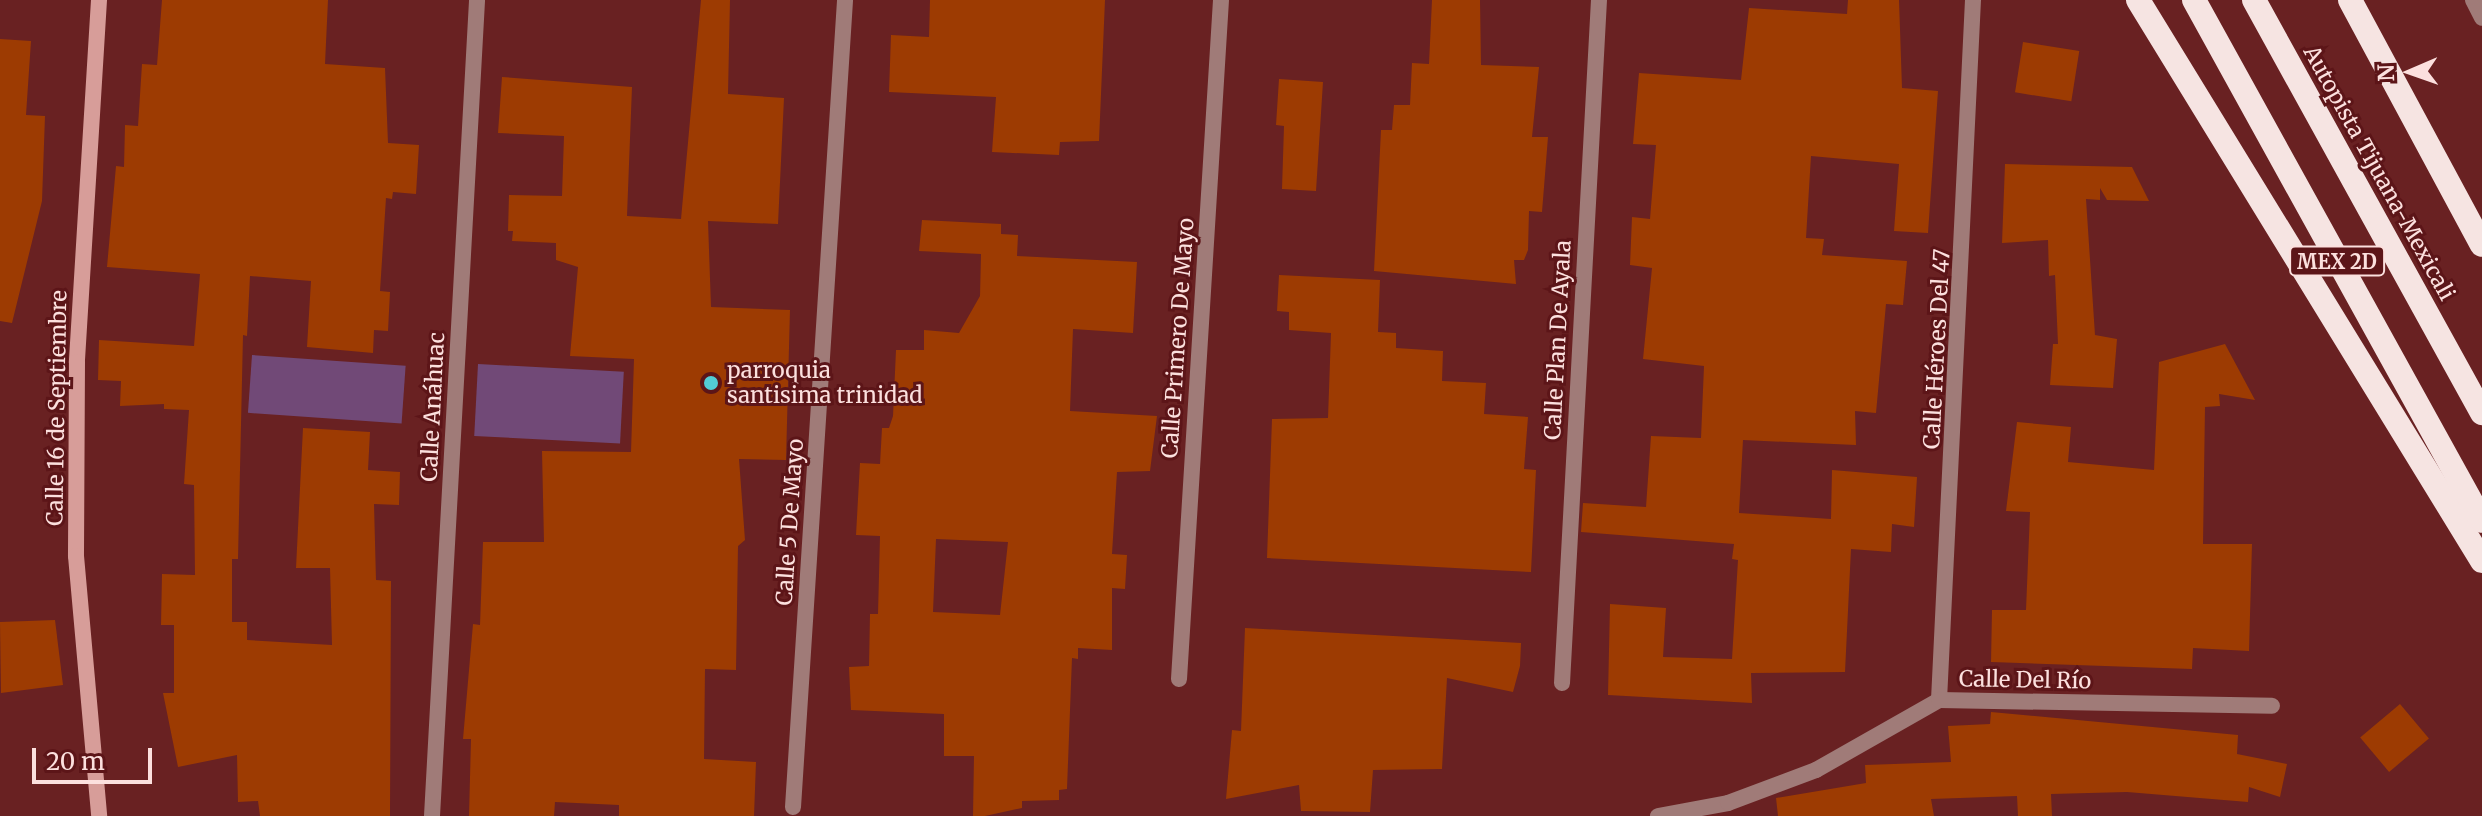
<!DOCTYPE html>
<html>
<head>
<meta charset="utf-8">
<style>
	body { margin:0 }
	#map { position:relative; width:2482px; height:816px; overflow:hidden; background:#692122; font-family:Merriweather,serif }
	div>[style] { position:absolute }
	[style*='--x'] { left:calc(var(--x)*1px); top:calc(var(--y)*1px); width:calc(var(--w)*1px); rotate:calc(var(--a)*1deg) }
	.green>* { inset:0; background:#714977; transform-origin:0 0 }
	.building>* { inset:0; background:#9d3b02; transform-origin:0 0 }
	.street>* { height:16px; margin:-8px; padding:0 8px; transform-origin:8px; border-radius:8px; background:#a07b78 }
	.secondary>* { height:16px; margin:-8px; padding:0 8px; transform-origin:8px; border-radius:8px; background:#d79d99 }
	.highway>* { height:24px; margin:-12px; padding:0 12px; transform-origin:12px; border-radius:12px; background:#f6e4e2 }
	.dots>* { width:22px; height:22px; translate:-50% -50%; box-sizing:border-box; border:4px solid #5c1518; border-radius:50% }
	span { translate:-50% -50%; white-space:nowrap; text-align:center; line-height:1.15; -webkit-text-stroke:6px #5c1518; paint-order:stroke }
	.shield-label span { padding:2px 6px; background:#5c1518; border:2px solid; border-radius:6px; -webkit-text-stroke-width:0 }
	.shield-label { font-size:20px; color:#fce0de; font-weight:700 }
	.street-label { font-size:22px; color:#fce0de }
	.poi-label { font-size:22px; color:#fce0de }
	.left { translate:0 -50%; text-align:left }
	.north { position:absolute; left:2370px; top:32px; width:80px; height:80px; -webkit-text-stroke:6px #5c1518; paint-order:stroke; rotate:268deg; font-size:22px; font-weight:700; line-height:32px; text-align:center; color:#fce0de }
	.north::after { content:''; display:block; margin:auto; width:28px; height:36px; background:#fce0de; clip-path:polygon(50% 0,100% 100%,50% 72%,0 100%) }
	.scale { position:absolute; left:32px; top:748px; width:120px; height:36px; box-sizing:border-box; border:4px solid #fce0de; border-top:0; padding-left:10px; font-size:24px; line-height:28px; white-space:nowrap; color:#fce0de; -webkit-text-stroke:6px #5c1518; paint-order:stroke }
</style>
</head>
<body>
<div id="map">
	<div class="green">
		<i style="left:252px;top:355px;width:154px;height:58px;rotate:4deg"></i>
		<i style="left:478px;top:364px;width:146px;height:72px;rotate:3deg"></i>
	</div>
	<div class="building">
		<i style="clip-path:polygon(162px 0,328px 0,325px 64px,385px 68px,388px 143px,419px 145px,416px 194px,393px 192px,392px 199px,386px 198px,380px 291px,390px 292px,388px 331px,374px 330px,373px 353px,307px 347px,311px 281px,250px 276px,247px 336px,243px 335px,238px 559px,232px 559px,232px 622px,247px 622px,247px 640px,332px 645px,330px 568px,296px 568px,303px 428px,370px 432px,368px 470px,400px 472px,399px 505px,374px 504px,376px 580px,391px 581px,390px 816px,260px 816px,258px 801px,238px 802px,237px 755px,178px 767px,163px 693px,174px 693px,174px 625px,161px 625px,162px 574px,195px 575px,194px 485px,184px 484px,189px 410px,164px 409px,164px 404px,120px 406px,121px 381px,98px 380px,99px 340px,194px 346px,200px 274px,107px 267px,116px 166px,124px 167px,125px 125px,138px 126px,142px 64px,157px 65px)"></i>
		<i style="clip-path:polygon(701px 0,730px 0,728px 94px,784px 98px,778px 224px,708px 221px,711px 307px,790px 310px,786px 460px,739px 459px,745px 540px,738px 546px,736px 670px,705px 669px,704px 759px,756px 762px,754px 816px,619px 816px,619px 805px,555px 802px,554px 816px,469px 816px,471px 739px,463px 739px,473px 624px,480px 625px,483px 542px,544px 542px,542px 451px,631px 452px,634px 359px,570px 356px,578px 267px,556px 260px,556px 243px,512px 241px,513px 231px,508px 231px,509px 195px,562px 196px,564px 136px,498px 133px,502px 77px,632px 87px,627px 216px,681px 219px)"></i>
		<i style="clip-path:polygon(930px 0,1105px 0,1099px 141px,1060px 142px,1059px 155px,992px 152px,996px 97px,889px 92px,891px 35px,929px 37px)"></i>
		<i style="clip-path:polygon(1432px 0,1480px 0,1481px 65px,1539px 67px,1532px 137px,1548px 137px,1542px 212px,1529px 211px,1528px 250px,1524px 260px,1514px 260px,1516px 284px,1374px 271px,1381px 130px,1392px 130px,1394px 105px,1410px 105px,1412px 63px,1429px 64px)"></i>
		<i style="clip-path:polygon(1848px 0,1899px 0,1902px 88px,1938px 91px,1928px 233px,1894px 231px,1899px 164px,1811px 156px,1806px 238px,1824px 239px,1822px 255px,1907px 261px,1903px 305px,1886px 304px,1876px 413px,1855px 411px,1856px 445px,1743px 440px,1739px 513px,1831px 519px,1832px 470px,1917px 477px,1914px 527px,1892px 524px,1891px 552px,1851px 549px,1845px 672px,1751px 673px,1752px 703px,1608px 695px,1610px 604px,1666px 608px,1663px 657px,1732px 659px,1738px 560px,1732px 559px,1734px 544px,1581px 532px,1583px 503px,1646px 507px,1651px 436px,1701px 438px,1704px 366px,1643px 359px,1652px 268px,1630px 265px,1632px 217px,1650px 219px,1656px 145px,1633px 144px,1639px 73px,1741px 80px,1749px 8px,1847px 14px)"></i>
		<i style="clip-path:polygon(0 39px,31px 41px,26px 115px,45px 116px,42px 201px,12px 323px,0 321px)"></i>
		<i style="left:2023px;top:42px;width:57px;height:51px;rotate:9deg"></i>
		<i style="clip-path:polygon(1279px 79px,1323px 82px,1316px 191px,1282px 189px,1284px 126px,1276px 125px)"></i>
		<i style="clip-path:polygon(2005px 164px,2132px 167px,2149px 201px,2107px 200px,2100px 188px,2100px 200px,2086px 199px,2095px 335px,2117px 339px,2113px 388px,2050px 385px,2053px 344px,2058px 344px,2055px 275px,2049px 276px,2048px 240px,2002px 243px)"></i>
		<i style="clip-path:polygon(evenodd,922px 220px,1001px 224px,1001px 234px,1018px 235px,1017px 256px,1137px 262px,1133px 333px,1073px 329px,1070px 411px,1157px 416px,1150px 471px,1117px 472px,1112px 554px,1127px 555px,1125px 589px,1112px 588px,1112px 650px,1078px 648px,1078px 659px,1072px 658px,1067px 789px,1059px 790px,1059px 800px,1022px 801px,1022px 808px,985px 816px,973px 816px,974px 756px,944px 756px,944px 714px,851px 710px,849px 667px,869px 666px,870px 614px,878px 614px,880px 536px,856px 535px,860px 463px,880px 464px,882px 428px,889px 428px,893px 416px,896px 350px,924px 350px,924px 330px,959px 333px,980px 296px,981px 254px,919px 251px,922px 220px,936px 539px,1008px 542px,1000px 615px,933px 612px,936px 539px)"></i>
		<i style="clip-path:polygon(1279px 275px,1380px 280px,1378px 332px,1396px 333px,1396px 348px,1443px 351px,1442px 381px,1486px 383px,1484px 414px,1528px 417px,1524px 469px,1536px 470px,1531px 572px,1267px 558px,1272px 419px,1328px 418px,1331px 333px,1289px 330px,1289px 312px,1277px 311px)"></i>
		<i style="clip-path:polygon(2225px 344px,2255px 400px,2219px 394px,2220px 406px,2205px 407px,2203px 544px,2252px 544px,2249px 651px,2193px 648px,2192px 669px,1991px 662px,1992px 610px,2026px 610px,2030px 512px,2006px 511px,2017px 422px,2071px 427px,2068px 462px,2154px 470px,2159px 362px)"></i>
		<i style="clip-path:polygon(55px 620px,63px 685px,1px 693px,0 622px)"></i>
		<i style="clip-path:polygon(1245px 628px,1521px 643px,1520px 666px,1513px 692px,1447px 678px,1442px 769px,1373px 770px,1370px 812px,1301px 811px,1299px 785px,1226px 799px,1232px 730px,1241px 731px)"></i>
		<i style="left:2400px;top:704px;width:45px;height:52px;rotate:50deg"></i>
		<i style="clip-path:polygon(1991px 712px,2238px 735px,2237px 754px,2287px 764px,2280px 797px,2249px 787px,2248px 802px,2127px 792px,2051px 794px,2052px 816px,2018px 816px,2017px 796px,1931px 799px,1934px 816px,1778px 816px,1776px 798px,1866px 783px,1865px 765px,1951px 762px,1948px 726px,1990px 724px)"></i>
	</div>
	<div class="street">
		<i style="--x:2473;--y:0;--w:20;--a:63"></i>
		<i style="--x:1179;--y:679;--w:680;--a:-86.46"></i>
		<i style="--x:1562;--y:683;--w:684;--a:-86.9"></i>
		<i style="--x:1939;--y:700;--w:701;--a:-87.22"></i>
		<i style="--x:793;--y:807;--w:809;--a:-86.31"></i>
		<i style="--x:432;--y:816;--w:817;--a:-86.84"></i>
		<i style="--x:1658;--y:816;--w:71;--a:-10.5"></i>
		<i style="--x:1728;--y:803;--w:94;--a:-20.6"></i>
		<i style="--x:1816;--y:770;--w:142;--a:-29.6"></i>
		<i style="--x:1939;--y:700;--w:333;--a:1"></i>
	</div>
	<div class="secondary">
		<i style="--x:99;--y:0;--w:363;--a:93.5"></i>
		<i style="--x:77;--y:362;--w:194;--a:90.3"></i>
		<i style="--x:76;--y:556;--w:261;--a:84.9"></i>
	</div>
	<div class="highway">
		<i style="--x:2138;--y:0;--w:658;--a:58.48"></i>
		<i style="--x:2194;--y:0;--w:595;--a:61.07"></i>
		<i style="--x:2254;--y:0;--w:472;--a:61.1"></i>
		<i style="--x:2350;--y:0;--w:278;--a:61.7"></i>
	</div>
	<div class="dots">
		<i style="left:711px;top:383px;background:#52ccd6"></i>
	</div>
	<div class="shield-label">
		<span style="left:2337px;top:261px">MEX 2D</span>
	</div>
	<div class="street-label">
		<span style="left:2379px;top:173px;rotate:61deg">Autopista Tijuana-Mexicali</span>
		<span style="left:1178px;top:338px;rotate:-86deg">Calle Primero De Mayo</span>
		<span style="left:1558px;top:340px;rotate:-87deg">Calle Plan De Ayala</span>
		<span style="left:1937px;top:349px;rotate:-87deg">Calle Héroes Del 47</span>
		<span style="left:433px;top:407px;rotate:-87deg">Calle Anáhuac</span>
		<span style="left:57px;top:408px;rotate:-89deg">Calle 16 de Septiembre</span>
		<span style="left:790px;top:522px;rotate:-86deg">Calle 5 De Mayo</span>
		<span style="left:2025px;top:680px;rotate:1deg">Calle Del Río</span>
	</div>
	<div class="poi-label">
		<span class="left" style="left:727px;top:383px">parroquia<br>santisima trinidad</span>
	</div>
	<div class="north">N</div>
	<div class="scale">20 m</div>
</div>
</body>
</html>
